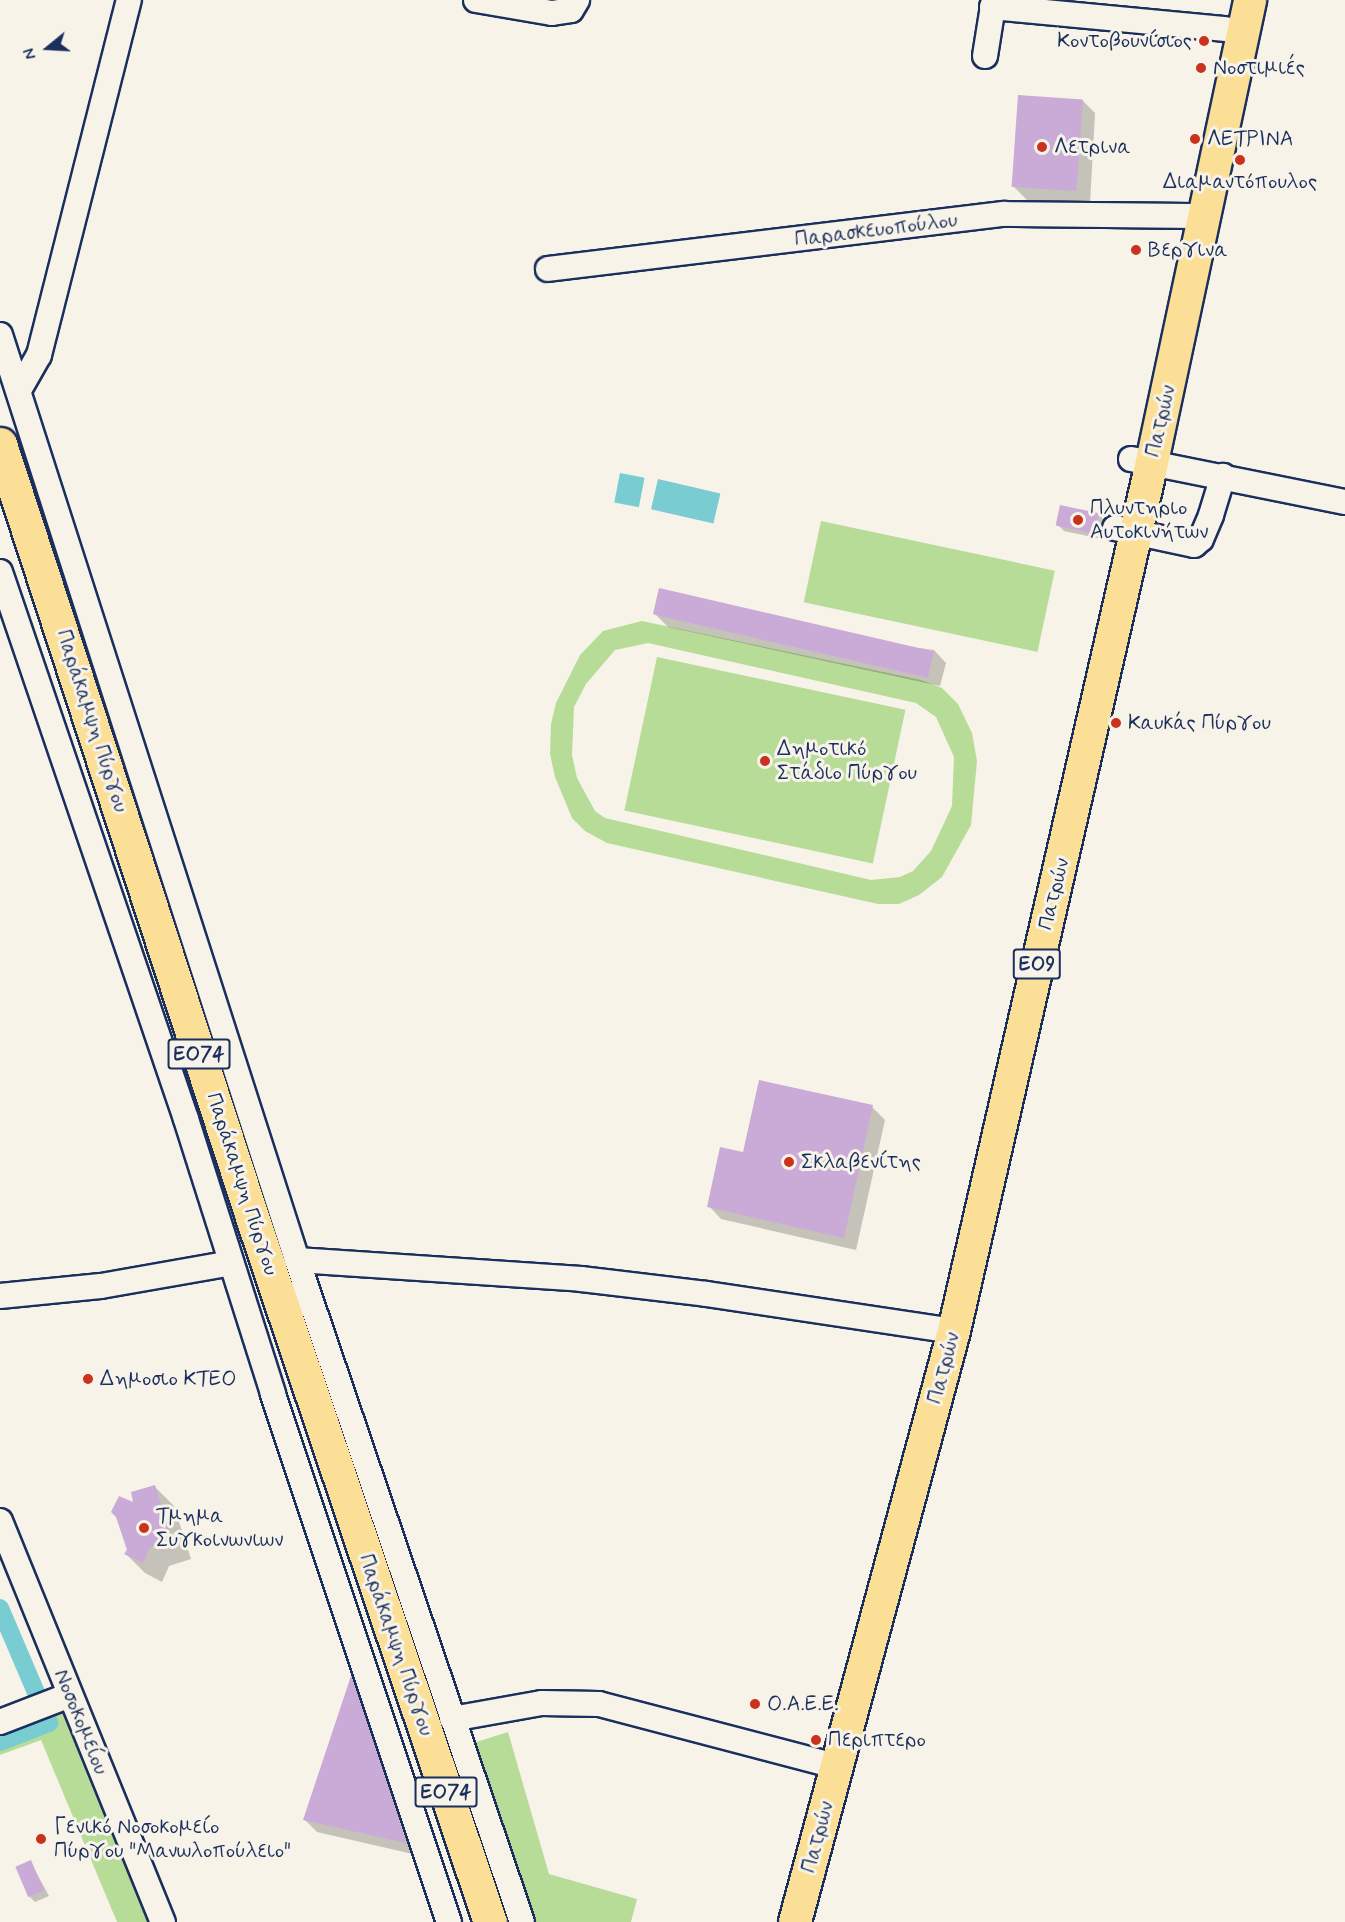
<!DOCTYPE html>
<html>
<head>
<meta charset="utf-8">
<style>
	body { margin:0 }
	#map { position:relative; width:1345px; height:1922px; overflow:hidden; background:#f7f3e8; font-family:Mynerve,sans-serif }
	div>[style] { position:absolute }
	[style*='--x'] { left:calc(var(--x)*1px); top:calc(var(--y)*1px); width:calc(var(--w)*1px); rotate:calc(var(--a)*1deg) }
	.green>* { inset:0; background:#b7dc97; transform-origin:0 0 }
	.water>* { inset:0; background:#7accd3; transform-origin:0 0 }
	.shadow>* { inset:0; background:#0003 }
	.canal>* { height:18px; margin:-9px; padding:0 9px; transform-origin:9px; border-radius:9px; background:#7accd3 }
	.building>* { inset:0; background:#caaad6; transform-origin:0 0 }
	.roads { filter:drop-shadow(2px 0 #1b2f5e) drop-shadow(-2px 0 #1b2f5e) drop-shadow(0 2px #1b2f5e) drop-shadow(0 -2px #1b2f5e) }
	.minor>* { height:24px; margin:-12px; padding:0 12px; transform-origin:12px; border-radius:12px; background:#f7f3e8 }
	.major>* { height:32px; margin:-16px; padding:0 16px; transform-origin:16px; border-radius:16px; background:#fbdf96 }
	.highway>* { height:33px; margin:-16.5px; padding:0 16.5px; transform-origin:16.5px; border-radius:16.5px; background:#fbdf96 }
	.dots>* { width:16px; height:16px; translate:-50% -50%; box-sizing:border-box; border:3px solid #f7f3e8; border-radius:50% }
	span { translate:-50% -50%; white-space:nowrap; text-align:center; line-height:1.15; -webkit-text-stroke:6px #f7f3e8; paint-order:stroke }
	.shield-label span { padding:2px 4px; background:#f7f3e8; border:2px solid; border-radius:4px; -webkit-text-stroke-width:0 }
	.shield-label { font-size:20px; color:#1b2f5e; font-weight:700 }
	.poi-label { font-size:21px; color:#1b2f5e }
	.right { translate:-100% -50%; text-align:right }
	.left { translate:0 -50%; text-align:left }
	.street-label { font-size:21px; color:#1b2f5e }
	.north { position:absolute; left:18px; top:18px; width:60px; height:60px; -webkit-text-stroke:4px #f7f3e8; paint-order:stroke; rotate:252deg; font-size:16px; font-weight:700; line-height:24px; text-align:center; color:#1b2f5e }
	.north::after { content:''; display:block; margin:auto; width:21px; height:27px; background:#1b2f5e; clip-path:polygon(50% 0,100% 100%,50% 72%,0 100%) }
</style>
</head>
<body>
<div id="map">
	<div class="green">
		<i style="left:821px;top:521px;width:239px;height:83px;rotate:12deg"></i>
		<i style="clip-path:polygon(evenodd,642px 621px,921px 680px,942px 688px,958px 704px,972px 733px,977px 761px,971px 825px,942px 877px,919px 895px,899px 904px,878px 904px,607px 843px,585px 831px,572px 818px,555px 777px,550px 754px,551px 724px,556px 703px,580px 655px,603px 631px,642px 621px,648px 643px,916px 703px,936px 717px,954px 757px,952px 806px,931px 851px,913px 871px,900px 877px,871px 880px,605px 818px,595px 811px,577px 778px,572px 755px,574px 707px,586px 684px,615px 650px,648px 643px)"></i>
		<i style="left:657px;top:657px;width:254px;height:157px;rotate:12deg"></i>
		<i style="clip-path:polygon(61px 1707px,149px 1922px,117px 1922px,41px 1740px,0 1755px,0 1730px)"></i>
		<i style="clip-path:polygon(508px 1732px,549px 1874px,637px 1899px,631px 1922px,535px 1922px,473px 1743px)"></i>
	</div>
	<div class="water">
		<i style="left:620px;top:473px;width:25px;height:30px;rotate:11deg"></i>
		<i style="left:658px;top:479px;width:64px;height:31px;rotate:13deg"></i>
	</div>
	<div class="shadow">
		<i style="clip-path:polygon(1082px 100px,1095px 113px,1090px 204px,1027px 200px,1014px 187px)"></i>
		<i style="clip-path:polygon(1099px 515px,1105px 521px,1102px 539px,1064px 531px,1058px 525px)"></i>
		<i style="clip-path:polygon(655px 614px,934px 650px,946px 663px,940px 686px,668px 627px)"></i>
		<i style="clip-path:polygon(872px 1107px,885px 1120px,856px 1250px,721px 1219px,709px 1206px,744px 1154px)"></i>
		<i style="clip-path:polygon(154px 1486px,174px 1506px,191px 1559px,169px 1566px,162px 1582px,145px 1573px,126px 1554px,135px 1504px)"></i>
		<i style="clip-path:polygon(354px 1672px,417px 1855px,317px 1832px,305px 1820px)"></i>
		<i style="clip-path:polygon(30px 1861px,49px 1896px,35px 1902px,29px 1896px)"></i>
	</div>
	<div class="canal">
		<i style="--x:0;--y:1608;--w:97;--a:66.9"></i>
		<i style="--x:0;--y:1742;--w:53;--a:-21.2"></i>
	</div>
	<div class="building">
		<i style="left:1018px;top:95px;width:65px;height:92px;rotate:4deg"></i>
		<i style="left:1060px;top:505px;width:40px;height:21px;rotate:12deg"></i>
		<i style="left:659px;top:588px;width:282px;height:27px;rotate:13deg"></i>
		<i style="clip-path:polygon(759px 1080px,873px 1105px,844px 1238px,707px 1207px,720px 1147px,743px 1152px)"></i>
		<i style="clip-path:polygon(155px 1485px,172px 1540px,150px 1547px,143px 1563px,124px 1554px,127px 1550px,116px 1517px,111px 1512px,119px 1496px,133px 1502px,131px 1492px)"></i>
		<i style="clip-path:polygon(353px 1670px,406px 1843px,303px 1820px)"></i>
		<i style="left:31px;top:1860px;width:33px;height:17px;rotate:67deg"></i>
	</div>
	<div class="roads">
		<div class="minor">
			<i style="--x:476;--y:0;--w:77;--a:9.7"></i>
			<i style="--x:552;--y:13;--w:19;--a:-9"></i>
			<i style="--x:571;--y:10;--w:12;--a:-59"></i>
			<i style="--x:992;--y:7;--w:235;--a:5.4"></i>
			<i style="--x:985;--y:56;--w:57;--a:-80.9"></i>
			<i style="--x:548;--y:269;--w:459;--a:-6.9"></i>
			<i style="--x:1004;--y:214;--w:201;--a:0.6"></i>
			<i style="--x:0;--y:335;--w:972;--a:72.2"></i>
			<i style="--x:297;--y:1260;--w:699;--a:71.23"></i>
			<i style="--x:19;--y:390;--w:40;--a:-60.3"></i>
			<i style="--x:39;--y:355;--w:366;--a:-75.8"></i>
			<i style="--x:1131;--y:459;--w:218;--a:11.4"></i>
			<i style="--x:1115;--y:528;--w:81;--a:12.1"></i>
			<i style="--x:1194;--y:545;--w:9;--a:-41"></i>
			<i style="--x:1201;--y:539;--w:26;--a:-67"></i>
			<i style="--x:1211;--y:515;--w:41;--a:-72.9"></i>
			<i style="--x:0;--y:572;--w:578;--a:71.22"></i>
			<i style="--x:186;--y:1119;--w:288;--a:72.4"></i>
			<i style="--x:273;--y:1394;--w:557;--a:71.57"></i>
			<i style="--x:297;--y:1260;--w:285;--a:3.8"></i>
			<i style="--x:581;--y:1279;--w:126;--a:6.8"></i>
			<i style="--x:706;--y:1294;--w:251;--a:8.5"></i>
			<i style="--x:0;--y:1296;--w:101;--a:-5.7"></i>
			<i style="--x:101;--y:1286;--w:132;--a:-10"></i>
			<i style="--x:0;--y:1521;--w:433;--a:67.9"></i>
			<i style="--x:452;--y:1719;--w:91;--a:-10.1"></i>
			<i style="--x:542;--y:1703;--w:57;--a:1"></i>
			<i style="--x:599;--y:1704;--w:245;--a:14.7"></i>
			<i style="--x:0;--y:1722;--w:75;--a:-21.1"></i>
		</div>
		<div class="major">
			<i style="--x:795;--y:1922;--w:612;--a:-74.94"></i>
			<i style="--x:954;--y:1331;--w:891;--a:-77.16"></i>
			<i style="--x:1152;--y:462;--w:472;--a:-78"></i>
		</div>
		<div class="highway">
			<i style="--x:0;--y:444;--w:813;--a:71.94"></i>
			<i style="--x:252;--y:1217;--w:744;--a:71.35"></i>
		</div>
	</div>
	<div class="dots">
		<i style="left:1204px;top:41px;background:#c8321e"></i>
		<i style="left:1201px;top:68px;background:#c8321e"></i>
		<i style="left:1195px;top:139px;background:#c8321e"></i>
		<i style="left:1042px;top:147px;background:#c8321e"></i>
		<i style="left:1240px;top:160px;background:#c8321e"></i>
		<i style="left:1136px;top:250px;background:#c8321e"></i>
		<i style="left:1078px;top:520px;background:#c8321e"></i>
		<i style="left:1116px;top:723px;background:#c8321e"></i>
		<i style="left:765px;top:761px;background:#c8321e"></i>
		<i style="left:789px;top:1162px;background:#c8321e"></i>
		<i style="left:88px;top:1379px;background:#c8321e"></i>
		<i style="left:144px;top:1528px;background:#c8321e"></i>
		<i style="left:755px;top:1704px;background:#c8321e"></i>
		<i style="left:816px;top:1740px;background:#c8321e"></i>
		<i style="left:41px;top:1839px;background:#c8321e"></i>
	</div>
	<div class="shield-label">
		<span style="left:1037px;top:964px">ΕΟ9</span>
		<span style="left:199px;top:1054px">ΕΟ74</span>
		<span style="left:446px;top:1792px">ΕΟ74</span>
	</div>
	<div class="poi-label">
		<span class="right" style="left:1192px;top:41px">Κοντοβουνίσιος</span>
		<span class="left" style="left:1213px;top:68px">Νοστιμιές</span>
		<span class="left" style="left:1207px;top:139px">ΛΕΤΡΙΝΑ</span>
		<span class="left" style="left:1054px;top:147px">Λετρινα</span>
		<span style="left:1240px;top:182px">Διαμαντόπουλος</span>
		<span class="left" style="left:1148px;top:250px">Βεργινα</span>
		<span class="left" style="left:1090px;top:520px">Πλυντηριο<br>Αυτοκινήτων</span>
		<span class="left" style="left:1128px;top:723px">Καυκάς Πύργου</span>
		<span class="left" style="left:777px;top:761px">Δημοτικό<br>Στάδιο Πύργου</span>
		<span class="left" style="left:801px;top:1162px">Σκλαβενίτης</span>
		<span class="left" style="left:100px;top:1379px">Δημοσιο ΚΤΕΟ</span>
		<span class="left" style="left:156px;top:1528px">Τμημα<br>Συγκοινωνιων</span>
		<span class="left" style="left:767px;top:1704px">Ο.Α.Ε.Ε.</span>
		<span class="left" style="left:828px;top:1740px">Περιπτερο</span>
		<span class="left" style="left:54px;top:1839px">Γενικό Νοσοκομείο<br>Πύργου "Μανωλοπούλειο"</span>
	</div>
	<div class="street-label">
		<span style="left:876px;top:230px;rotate:-7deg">Παρασκευοπούλου</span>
		<span style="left:1161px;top:421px;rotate:-77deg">Πατρών</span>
		<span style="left:92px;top:721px;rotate:72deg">Παράκαμψη Πύργου</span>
		<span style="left:1054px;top:894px;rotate:-76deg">Πατρών</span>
		<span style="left:242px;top:1184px;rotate:72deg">Παράκαμψη Πύργου</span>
		<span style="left:944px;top:1368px;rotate:-75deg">Πατρών</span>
		<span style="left:396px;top:1645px;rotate:71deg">Παράκαμψη Πύργου</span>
		<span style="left:81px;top:1722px;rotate:68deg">Νοσοκομείου</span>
		<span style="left:818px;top:1837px;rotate:-75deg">Πατρών</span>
	</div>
	<div class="north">N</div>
</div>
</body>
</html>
